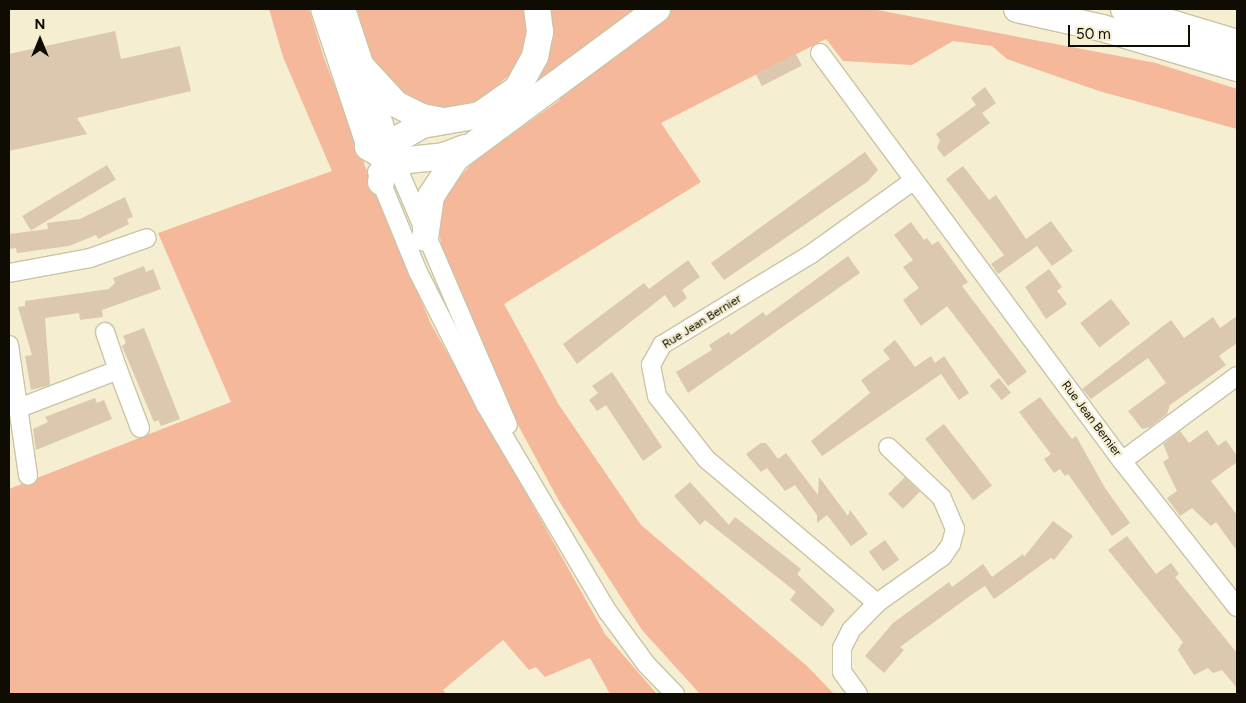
<!DOCTYPE html>
<html>
<head>
<meta charset="utf-8">
<style>
	body { margin:0 }
	#map { position:relative; width:1246px; height:703px; overflow:hidden; background:#f5eed0; font-family:Figtree,sans-serif }
	div>[style] { position:absolute }
	[style*='--x'] { left:calc(var(--x)*1px); top:calc(var(--y)*1px); width:calc(var(--w)*1px); rotate:calc(var(--a)*1deg) }
	.green>* { inset:0; background:#f5b89a }
	.building>* { inset:0; background:#dcc8af; transform-origin:0 0 }
	.roads { filter:drop-shadow(1px 0 #cac4a6) drop-shadow(-1px 0 #cac4a6) drop-shadow(0 1px #cac4a6) drop-shadow(0 -1px #cac4a6) }
	.minor>* { height:18px; margin:-9px; padding:0 9px; transform-origin:9px; border-radius:9px; background:#fff }
	.major>* { height:22px; margin:-11px; padding:0 11px; transform-origin:11px; border-radius:11px; background:#fff }
	.highway>* { height:26px; margin:-13px; padding:0 13px; transform-origin:13px; border-radius:13px; background:#fff }
	span { translate:-50% -50%; white-space:nowrap; text-align:center; line-height:1.15; -webkit-text-stroke:4.5px #f5eed0; paint-order:stroke }
	.street-label { font-size:12px; color:#0e0c03 }
	.frame { position:absolute; inset:0; border:10px solid #0e0c03; pointer-events:none }
	.north { position:absolute; left:15px; top:15px; width:50px; height:50px; -webkit-text-stroke:4px #f5eed0; paint-order:stroke; rotate:0deg; font-size:14px; font-weight:700; line-height:20px; text-align:center; color:#0e0c03 }
	.north::after { content:''; display:block; margin:auto; width:18px; height:22px; background:#0e0c03; clip-path:polygon(50% 0,100% 100%,50% 72%,0 100%) }
	.scale { position:absolute; left:1068px; top:25px; width:122px; height:22px; box-sizing:border-box; border:2px solid #0e0c03; border-top:0; padding-left:6px; font-size:15px; line-height:18px; white-space:nowrap; color:#0e0c03; -webkit-text-stroke:4px #f5eed0; paint-order:stroke }
</style>
</head>
<body>
<div id="map">
	<div class="green">
		<i style="clip-path:polygon(269px 9px,309px 9px,324px 58px,378px 200px,431px 324px,605px 634px,657px 694px,610px 694px,590px 658px,545px 677px,536px 667px,529px 670px,503px 640px,443px 690px,446px 694px,9px 694px,9px 489px,231px 402px,158px 233px,332px 171px,283px 57px)"></i>
		<i style="clip-path:polygon(357px 9px,872px 9px,1156px 63px,1237px 89px,1237px 129px,1099px 91px,1007px 59px,992px 46px,953px 41px,912px 65px,843px 61px,826px 39px,661px 123px,701px 182px,504px 304px,559px 405px,641px 525px,807px 666px,834px 694px,700px 694px,642px 630px,559px 501px,510px 410px,443px 253px,437px 222px,441px 199px,474px 161px,560px 100px,546px 80px,516px 69px,481px 100px,440px 109px,405px 95px,374px 64px)"></i>
	</div>
	<div class="building">
		<i style="clip-path:polygon(115px 31px,121px 59px,180px 46px,191px 91px,77px 118px,87px 134px,9px 151px,9px 54px)"></i>
		<i style="left:796px;top:54px;width:13px;height:45px;rotate:63deg"></i>
		<i style="clip-path:polygon(985px 87px,996px 103px,982px 113px,990px 123px,944px 157px,937px 148px,940px 140px,936px 134px,976px 105px,971px 98px)"></i>
		<i style="clip-path:polygon(865px 152px,878px 170px,867px 182px,724px 280px,711px 263px)"></i>
		<i style="left:107px;top:165px;width:17px;height:99px;rotate:59deg"></i>
		<i style="clip-path:polygon(963px 166px,989px 200px,996px 195px,1026px 239px,1051px 221px,1073px 251px,1052px 266px,1037px 246px,998px 274px,991px 264px,1004px 255px,946px 179px)"></i>
		<i style="clip-path:polygon(125px 197px,133px 217px,127px 219px,129px 224px,98px 239px,96px 235px,69px 246px,17px 253px,16px 248px,9px 249px,9px 234px,48px 229px,47px 223px,80px 219px)"></i>
		<i style="clip-path:polygon(911px 222px,924px 240px,927px 238px,932px 245px,938px 241px,968px 282px,962px 286px,1027px 372px,1008px 386px,947px 306px,921px 326px,903px 300px,919px 288px,903px 267px,913px 260px,894px 235px)"></i>
		<i style="clip-path:polygon(848px 256px,860px 273px,688px 393px,676px 372px,712px 350px,709px 345px,729px 332px,731px 335px,763px 312px,766px 316px)"></i>
		<i style="clip-path:polygon(688px 260px,700px 277px,682px 290px,687px 298px,674px 308px,665px 295px,577px 364px,563px 344px,644px 283px,649px 289px)"></i>
		<i style="clip-path:polygon(144px 266px,146px 272px,153px 269px,161px 289px,102px 310px,103px 317px,80px 320px,79px 313px,45px 318px,50px 385px,31px 390px,25px 356px,32px 355px,18px 307px,25px 306px,25px 301px,109px 289px,115px 283px,113px 278px)"></i>
		<i style="clip-path:polygon(1049px 269px,1062px 287px,1057px 291px,1067px 304px,1046px 319px,1025px 287px)"></i>
		<i style="left:1111px;top:299px;width:31px;height:39px;rotate:52deg"></i>
		<i style="clip-path:polygon(1237px 316px,1237px 343px,1219px 356px,1226px 365px,1170px 405px,1167px 414px,1150px 427px,1142px 429px,1128px 411px,1166px 383px,1148px 358px,1091px 399px,1082px 389px,1171px 320px,1184px 338px,1213px 317px,1220px 328px)"></i>
		<i style="clip-path:polygon(144px 328px,180px 419px,161px 426px,158px 420px,154px 422px,122px 346px,126px 343px,123px 336px)"></i>
		<i style="clip-path:polygon(895px 340px,915px 367px,931px 356px,935px 363px,944px 356px,969px 393px,959px 400px,941px 374px,822px 456px,811px 441px,870px 393px,861px 380px,890px 359px,883px 350px)"></i>
		<i style="clip-path:polygon(612px 372px,662px 447px,643px 461px,606px 405px,597px 411px,589px 400px,598px 393px,592px 386px)"></i>
		<i style="left:999px;top:378px;width:19px;height:12px;rotate:51deg"></i>
		<i style="clip-path:polygon(1040px 397px,1072px 439px,1076px 436px,1105px 488px,1130px 523px,1112px 536px,1068px 474px,1065px 476px,1060px 469px,1054px 473px,1044px 459px,1051px 454px,1019px 412px)"></i>
		<i style="clip-path:polygon(95px 398px,97px 403px,104px 400px,112px 419px,36px 450px,33px 429px,48px 422px,45px 417px)"></i>
		<i style="left:944px;top:424px;width:78px;height:24px;rotate:52deg"></i>
		<i style="clip-path:polygon(1207px 430px,1218px 446px,1226px 440px,1237px 456px,1237px 462px,1211px 481px,1237px 515px,1237px 551px,1216px 522px,1211px 526px,1192px 508px,1180px 516px,1167px 498px,1177px 491px,1163px 462px,1169px 458px,1163px 444px,1180px 431px,1189px 443px)"></i>
		<i style="clip-path:polygon(761px 443px,766px 443px,778px 459px,786px 453px,818px 495px,819px 477px,848px 516px,850px 510px,868px 534px,851px 546px,827px 515px,817px 523px,817px 515px,795px 485px,785px 491px,767px 468px,761px 472px,746px 454px)"></i>
		<i style="left:905px;top:477px;width:21px;height:24px;rotate:45deg"></i>
		<i style="clip-path:polygon(690px 482px,729px 525px,735px 517px,801px 569px,797px 574px,835px 610px,822px 627px,790px 600px,796px 592px,705px 520px,700px 525px,674px 496px)"></i>
		<i style="clip-path:polygon(1053px 521px,1073px 536px,1054px 560px,1051px 558px,994px 599px,985px 586px,974px 593px,900px 647px,904px 650px,884px 673px,865px 656px,893px 623px,949px 582px,952px 587px,983px 564px,992px 577px,1023px 554px,1024px 557px)"></i>
		<i style="clip-path:polygon(1127px 536px,1156px 574px,1171px 563px,1179px 574px,1175px 577px,1237px 653px,1237px 688px,1222px 670px,1213px 673px,1208px 668px,1194px 675px,1178px 650px,1183px 642px,1108px 550px)"></i>
		<i style="left:885px;top:540px;width:24px;height:20px;rotate:54deg"></i>
	</div>
	<div class="roads">
		<div class="minor">
			<i style="--x:820;--y:53;--w:508;--a:53.49"></i>
			<i style="--x:1122;--y:461;--w:186;--a:51.8"></i>
			<i style="--x:390;--y:150;--w:299;--a:66.8"></i>
			<i style="--x:377;--y:172;--w:108;--a:67.7"></i>
			<i style="--x:418;--y:272;--w:150;--a:63.1"></i>
			<i style="--x:486;--y:406;--w:239;--a:59.4"></i>
			<i style="--x:608;--y:612;--w:64;--a:53.8"></i>
			<i style="--x:646;--y:664;--w:42;--a:46"></i>
			<i style="--x:9;--y:273;--w:82;--a:-10.5"></i>
			<i style="--x:90;--y:258;--w:60;--a:-19.3"></i>
			<i style="--x:105;--y:332;--w:40;--a:71.1"></i>
			<i style="--x:9;--y:345;--w:132;--a:81.7"></i>
			<i style="--x:19;--y:408;--w:106;--a:-21"></i>
			<i style="--x:118;--y:370;--w:62;--a:69.2"></i>
			<i style="--x:1122;--y:461;--w:143;--a:-36.5"></i>
			<i style="--x:877;--y:603;--w:80;--a:-35.3"></i>
			<i style="--x:942;--y:557;--w:16;--a:-55"></i>
			<i style="--x:951;--y:544;--w:16;--a:-75"></i>
			<i style="--x:955;--y:529;--w:34;--a:-113"></i>
			<i style="--x:942;--y:498;--w:74;--a:-136.6"></i>
			<i style="--x:858;--y:694;--w:27;--a:-126"></i>
			<i style="--x:842;--y:672;--w:24;--a:-90"></i>
			<i style="--x:842;--y:648;--w:20;--a:-63"></i>
			<i style="--x:851;--y:630;--w:37;--a:-46"></i>
			<i style="--x:877;--y:603;--w:222;--a:-139.9"></i>
			<i style="--x:707;--y:460;--w:81;--a:-128"></i>
			<i style="--x:657;--y:396;--w:32;--a:-101"></i>
			<i style="--x:651;--y:365;--w:23;--a:-61"></i>
			<i style="--x:662;--y:345;--w:175;--a:-31.4"></i>
			<i style="--x:811;--y:254;--w:125;--a:-35.6"></i>
		</div>
		<div class="major">
			<i style="--x:322;--y:9;--w:145;--a:71.6"></i>
			<i style="--x:344;--y:9;--w:147;--a:71.8"></i>
		</div>
		<div class="highway">
			<i style="--x:1017;--y:9;--w:87;--a:12.6"></i>
			<i style="--x:1102;--y:28;--w:141;--a:16.5"></i>
			<i style="--x:1124;--y:9;--w:118;--a:16.7"></i>
			<i style="--x:361;--y:66;--w:52;--a:47.4"></i>
			<i style="--x:396;--y:104;--w:29;--a:27"></i>
			<i style="--x:422;--y:117;--w:20;--a:11"></i>
			<i style="--x:368;--y:147;--w:20;--a:30"></i>
			<i style="--x:385;--y:157;--w:23;--a:7"></i>
			<i style="--x:408;--y:160;--w:36;--a:-6"></i>
			<i style="--x:444;--y:156;--w:22;--a:-21"></i>
			<i style="--x:381;--y:182;--w:30;--a:-78"></i>
			<i style="--x:387;--y:153;--w:23;--a:-47"></i>
			<i style="--x:403;--y:136;--w:22;--a:-30"></i>
			<i style="--x:422;--y:125;--w:59;--a:-9.8"></i>
			<i style="--x:480;--y:115;--w:45;--a:-35.1"></i>
			<i style="--x:517;--y:89;--w:38;--a:-61"></i>
			<i style="--x:535;--y:56;--w:25;--a:-78"></i>
			<i style="--x:540;--y:32;--w:23;--a:-97"></i>
			<i style="--x:425;--y:238;--w:42;--a:-81.9"></i>
			<i style="--x:431;--y:196;--w:45;--a:-56.7"></i>
			<i style="--x:456;--y:158;--w:250;--a:-36.5"></i>
		</div>
	</div>
	<div class="street-label">
		<span style="left:702px;top:322px;rotate:-32deg">Rue Jean Bernier</span>
		<span style="left:1091px;top:419px;rotate:53deg">Rue Jean Bernier</span>
	</div>
	<div class="frame"></div>
	<div class="north">N</div>
	<div class="scale">50 m</div>
</div>
</body>
</html>
